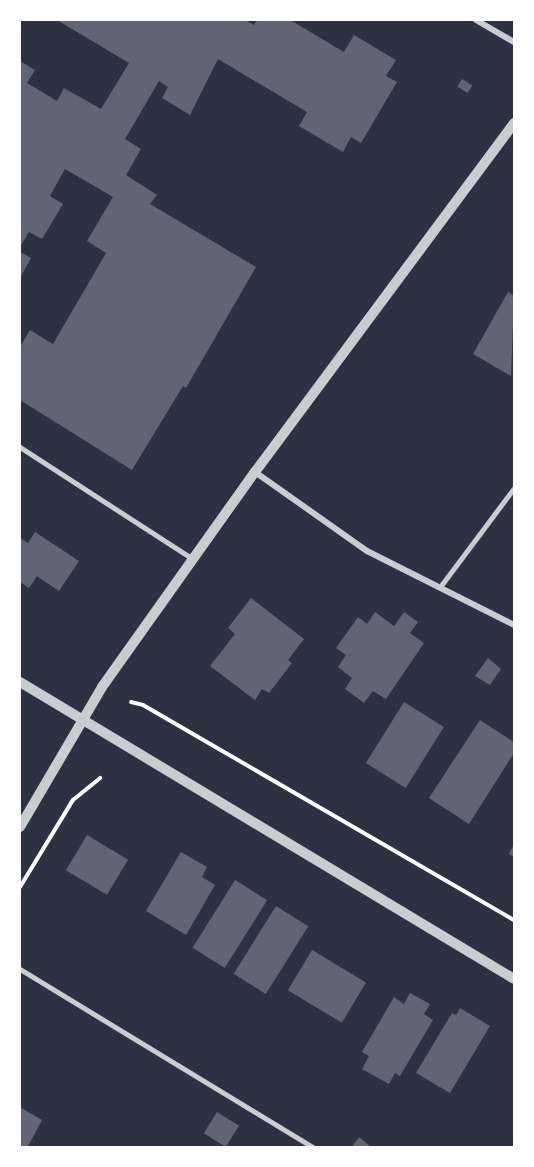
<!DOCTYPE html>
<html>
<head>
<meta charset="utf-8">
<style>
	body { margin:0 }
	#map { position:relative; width:534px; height:1167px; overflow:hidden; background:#2d3142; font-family:Inter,sans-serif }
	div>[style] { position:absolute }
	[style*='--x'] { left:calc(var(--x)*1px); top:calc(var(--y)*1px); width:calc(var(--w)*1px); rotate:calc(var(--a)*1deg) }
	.building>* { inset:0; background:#626471; transform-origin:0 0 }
	.path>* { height:4px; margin:-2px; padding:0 2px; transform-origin:2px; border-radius:2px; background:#fff }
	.service>* { height:4.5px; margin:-2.25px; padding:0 2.25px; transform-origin:2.25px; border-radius:2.25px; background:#caccd0 }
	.minor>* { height:6px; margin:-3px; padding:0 3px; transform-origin:3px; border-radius:3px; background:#caccd0 }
	.tertiary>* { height:10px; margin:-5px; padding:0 5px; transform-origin:5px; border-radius:5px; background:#caccd0 }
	span { translate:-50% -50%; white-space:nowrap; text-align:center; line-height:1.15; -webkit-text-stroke:5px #fff; paint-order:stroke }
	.frame { position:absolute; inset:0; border:21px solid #fff; pointer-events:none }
</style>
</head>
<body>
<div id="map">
	<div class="building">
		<i style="clip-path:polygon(57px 20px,245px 20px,254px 25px,257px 20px,290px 20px,344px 52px,354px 35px,396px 60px,386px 76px,397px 82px,361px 143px,351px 137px,343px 152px,299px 126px,307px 112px,218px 59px,190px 115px,162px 98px,168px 87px,159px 81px,125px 139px,141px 149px,126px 175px,157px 195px,150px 204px,256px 267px,186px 388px,183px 386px,132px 470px,20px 400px,20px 347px,30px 330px,53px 344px,106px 253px,87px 241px,113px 197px,65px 169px,50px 196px,63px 204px,42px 239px,29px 232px,20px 247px,20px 61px,35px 70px,27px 83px,57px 101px,64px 88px,101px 109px,129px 63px)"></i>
		<i style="left:462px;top:79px;width:12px;height:9px;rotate:31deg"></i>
		<i style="clip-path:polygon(20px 252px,31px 258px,20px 278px)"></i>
		<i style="clip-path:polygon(508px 292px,514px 296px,511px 376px,473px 354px)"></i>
		<i style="clip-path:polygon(35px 532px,79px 561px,59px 591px,37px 576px,29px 588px,20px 582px,20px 538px,28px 543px)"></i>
		<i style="clip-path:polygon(251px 598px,304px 639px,288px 660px,292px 663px,269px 693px,262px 689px,255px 700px,210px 666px,235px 634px,228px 628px)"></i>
		<i style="clip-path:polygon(375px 612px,394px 626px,404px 612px,418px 622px,410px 633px,424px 643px,386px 699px,373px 691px,364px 703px,345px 689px,352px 678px,338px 667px,346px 655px,336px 648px,358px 617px,367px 624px)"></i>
		<i style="clip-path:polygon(488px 658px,501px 669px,490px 685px,475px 676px)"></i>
		<i style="left:404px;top:702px;width:47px;height:72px;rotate:32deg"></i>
		<i style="clip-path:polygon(480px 720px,514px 742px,514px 753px,469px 824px,429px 798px)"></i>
		<i style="left:87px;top:835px;width:48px;height:41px;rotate:31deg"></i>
		<i style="clip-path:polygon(514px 844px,514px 857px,509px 854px)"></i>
		<i style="clip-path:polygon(181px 852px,207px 867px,202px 877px,215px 885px,186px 935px,146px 911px)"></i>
		<i style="left:235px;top:880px;width:38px;height:80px;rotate:32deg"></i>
		<i style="left:276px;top:906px;width:38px;height:80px;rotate:32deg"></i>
		<i style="left:312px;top:950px;width:63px;height:47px;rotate:31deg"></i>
		<i style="clip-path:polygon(410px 993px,430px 1004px,424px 1014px,433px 1020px,400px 1076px,395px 1073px,389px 1084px,362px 1069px,369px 1056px,362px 1052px,394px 997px,404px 1004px)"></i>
		<i style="clip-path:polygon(460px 1008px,490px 1026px,450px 1093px,416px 1073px,452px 1013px,456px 1015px)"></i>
		<i style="clip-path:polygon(20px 1107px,42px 1120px,27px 1148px,20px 1148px)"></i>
		<i style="left:217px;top:1112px;width:26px;height:25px;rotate:32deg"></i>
		<i style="clip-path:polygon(359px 1137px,370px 1146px,368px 1148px,351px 1148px)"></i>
	</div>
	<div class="path">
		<i style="--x:131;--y:702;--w:12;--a:14"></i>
		<i style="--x:143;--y:705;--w:429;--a:30.1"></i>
		<i style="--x:20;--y:887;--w:102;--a:-58.7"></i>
		<i style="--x:73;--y:800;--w:35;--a:-39"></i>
	</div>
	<div class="service">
		<i style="--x:20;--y:447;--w:206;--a:32.9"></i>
		<i style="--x:440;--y:587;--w:124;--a:-53.2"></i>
		<i style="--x:20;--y:969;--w:344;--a:31.3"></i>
	</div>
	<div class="minor">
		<i style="--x:476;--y:20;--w:44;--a:30.1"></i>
		<i style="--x:255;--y:472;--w:137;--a:35.2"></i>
		<i style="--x:367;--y:551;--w:165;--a:26.7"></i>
	</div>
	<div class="tertiary">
		<i style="--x:20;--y:682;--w:576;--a:31.01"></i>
		<i style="--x:20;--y:827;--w:162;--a:-59.6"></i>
		<i style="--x:102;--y:687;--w:264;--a:-54.6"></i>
		<i style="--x:255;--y:472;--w:435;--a:-53.4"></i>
	</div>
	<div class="frame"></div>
</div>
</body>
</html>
